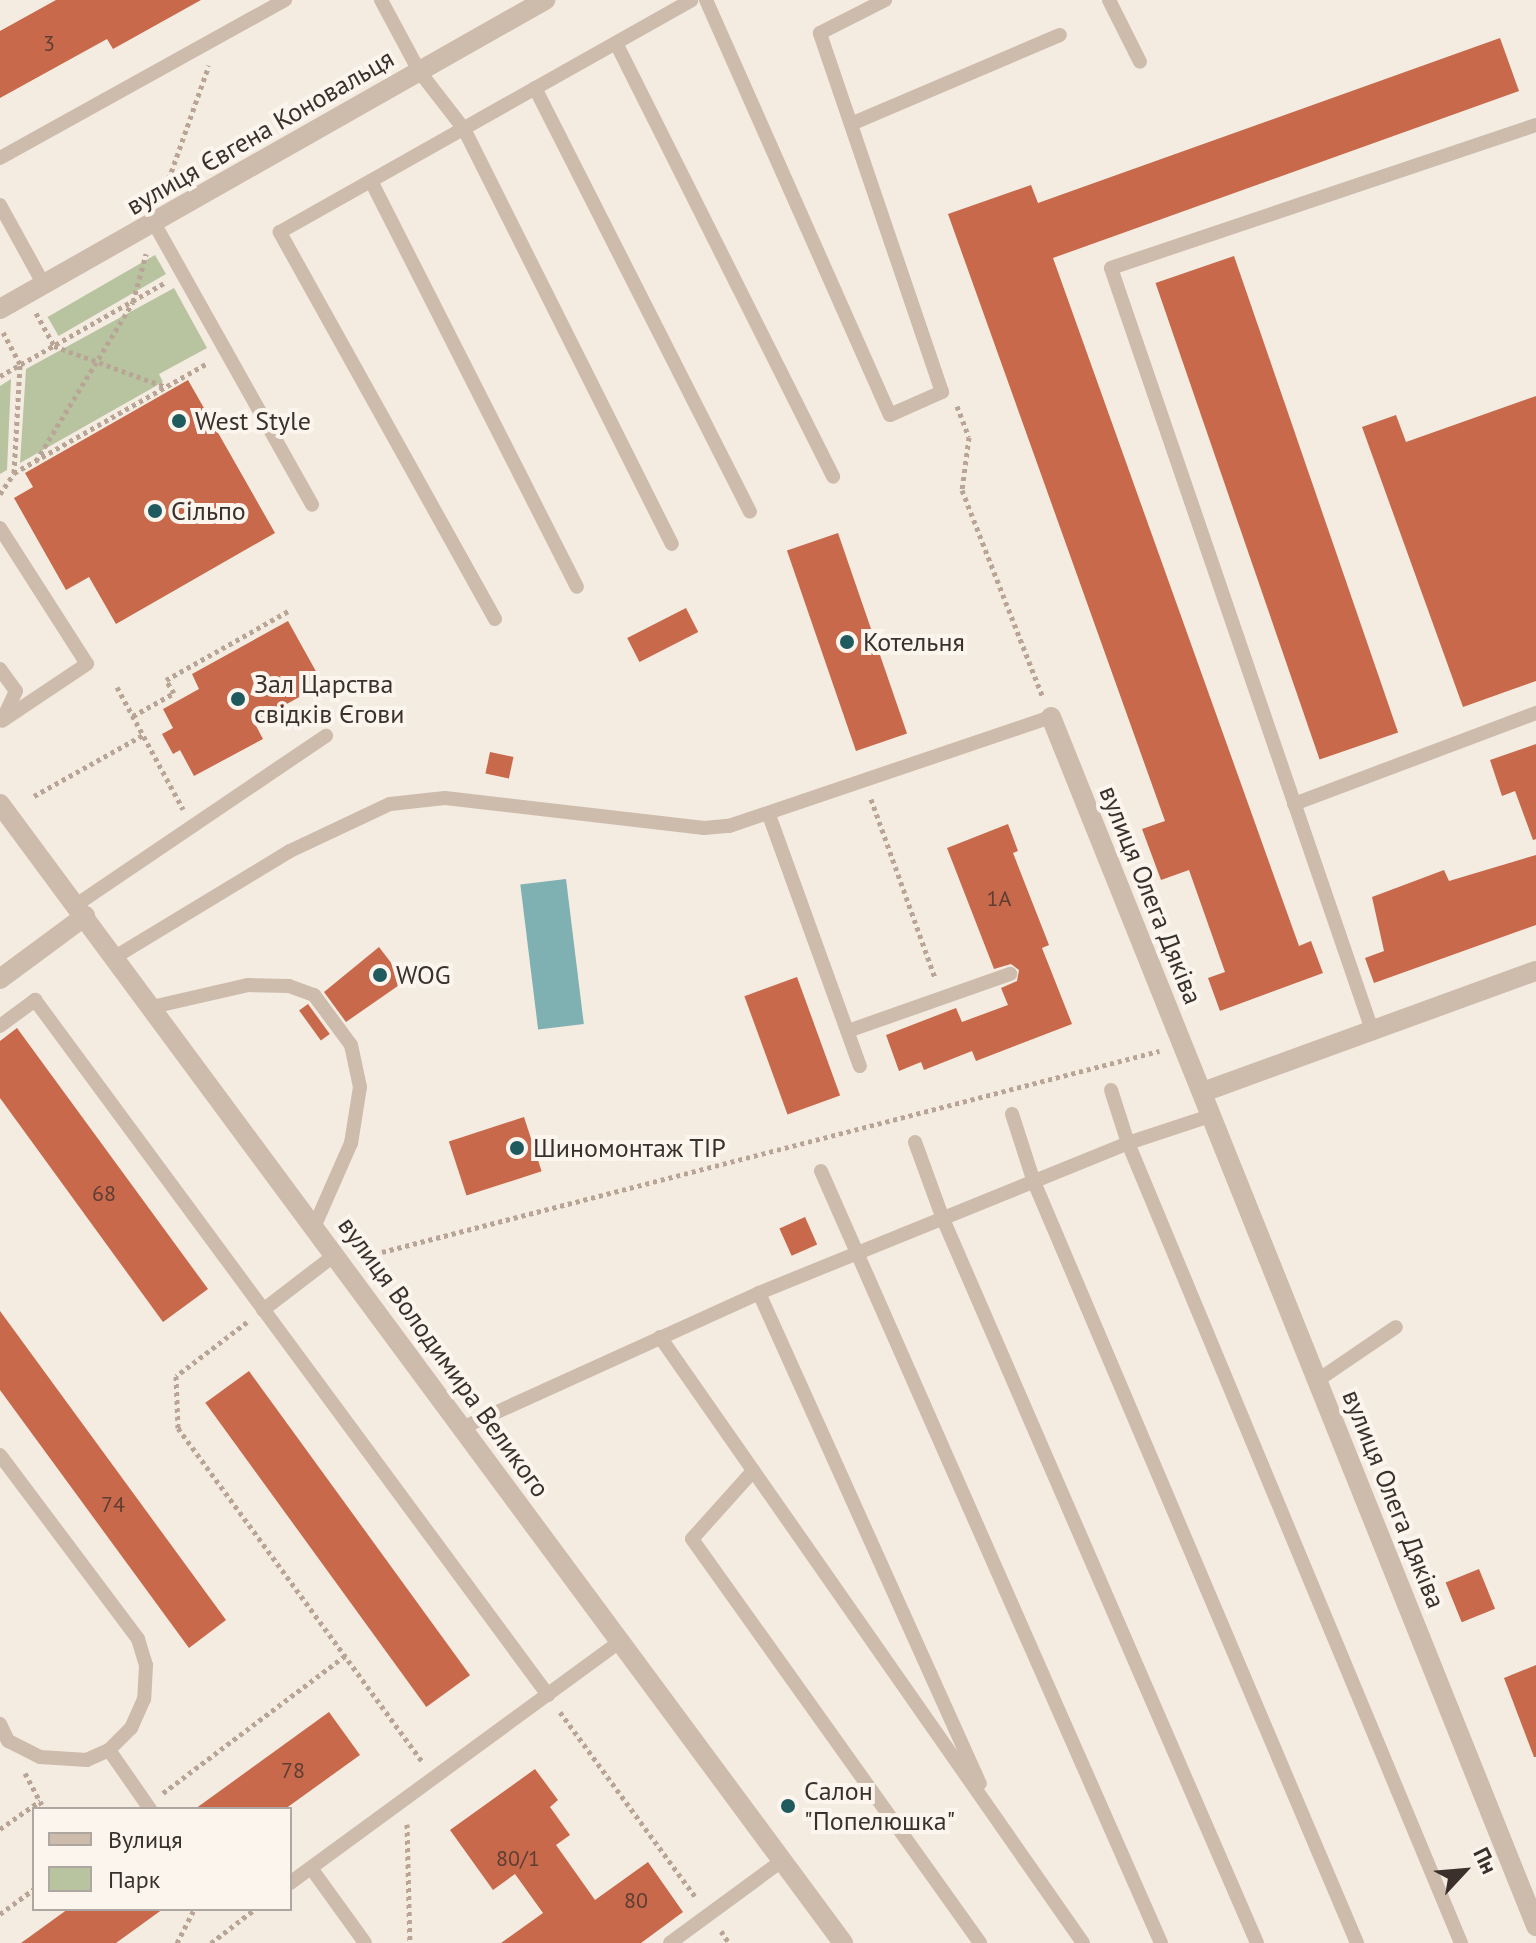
<!DOCTYPE html>
<html>
<head>
<meta charset="utf-8">
<style>
	body { margin:0 }
	#map { position:relative; width:1536px; height:1943px; overflow:hidden; background:#f4ebe1; font-family:"PT Sans",sans-serif }
	div>[style] { position:absolute }
	[style*='--x'] { left:calc(var(--x)*1px); top:calc(var(--y)*1px); width:calc(var(--w)*1px); rotate:calc(var(--a)*1deg) }
	.green>* { inset:0; background:#b8c4a0; transform-origin:0 0 }
	.water>* { inset:0; background:#7fb0b2; transform-origin:0 0 }
	.building>* { inset:0; background:#c8694b; transform-origin:0 0 }
	.path>* { height:5px; margin-top:-2.5px; transform-origin:0; background:repeating-linear-gradient(90deg,#b9a596 0 4px,transparent 0 8px) }
	.service>* { height:14px; margin:-7px; padding:0 7px; transform-origin:7px; border-radius:7px; background:#cdbbac }
	.minor>* { height:20px; margin:-10px; padding:0 10px; transform-origin:10px; border-radius:10px; background:#cdbbac }
	.tertiary>* { height:20px; margin:-10px; padding:0 10px; transform-origin:10px; border-radius:10px; background:#cdbbac }
	.dots>* { width:22px; height:22px; translate:-50% -50%; box-sizing:border-box; border:4px solid #fbf5ee; border-radius:50% }
	span { translate:-50% -50%; white-space:nowrap; text-align:center; line-height:1.15; -webkit-text-stroke:8px #fbf5ee; paint-order:stroke }
	.number-label { font-size:22px; color:#5e3e33 }
	.number-label span { -webkit-text-stroke-width:0 }
	.street-label { font-size:26px; color:#3b302b }
	.poi-label { font-size:26px; color:#3b302b }
	.left { translate:0 -50%; text-align:left }
	.legend { position:absolute; left:32px; top:1807px; width:260px; height:104px; box-sizing:border-box; background:#fbf5ee; border:2px solid #aea6a0; margin:0; padding:10px 14px; list-style:none; font-size:24px; color:#3b302b }
	.legend li { display:flex; align-items:center; gap:16px; height:40px }
	.legend b { width:40px; border:2px solid #aea6a0 }
	.north { position:absolute; left:1424px; top:1831px; width:80px; height:80px; -webkit-text-stroke:6px #fbf5ee; paint-order:stroke; rotate:64deg; font-size:22px; font-weight:700; line-height:32px; text-align:center; color:#3b302b }
	.north::after { content:''; display:block; margin:auto; width:28px; height:36px; background:#3b302b; clip-path:polygon(50% 0,100% 100%,50% 72%,0 100%) }
</style>
</head>
<body>
<div id="map">
	<div class="green">
		<i style="left:155px;top:255px;width:22px;height:124px;rotate:60deg"></i>
		<i style="clip-path:polygon(174px 288px,207px 348px,159px 374px,163px 382px,20px 463px,26px 369px)"></i>
		<i style="clip-path:polygon(11px 379px,7px 470px,0 474px,0 386px)"></i>
	</div>
	<div class="water">
		<i style="left:566px;top:879px;width:146px;height:46px;rotate:83deg"></i>
	</div>
	<div class="building">
		<i style="clip-path:polygon(56px 0,201px 0,113px 49px,107px 39px,0 98px,0 31px)"></i>
		<i style="clip-path:polygon(1500px 38px,1519px 91px,1053px 258px,1299px 946px,1311px 941px,1323px 973px,1220px 1011px,1208px 978px,1225px 972px,1189px 870px,1161px 880px,1142px 829px,1165px 821px,948px 214px,1031px 185px,1038px 203px)"></i>
		<i style="left:1234px;top:256px;width:504px;height:83px;rotate:71deg"></i>
		<i style="clip-path:polygon(188px 380px,275px 533px,116px 624px,89px 577px,66px 590px,14px 498px,33px 487px,25px 473px)"></i>
		<i style="clip-path:polygon(1536px 396px,1536px 681px,1463px 707px,1362px 427px,1396px 415px,1406px 442px)"></i>
		<i style="left:838px;top:533px;width:212px;height:54px;rotate:71deg"></i>
		<i style="left:686px;top:608px;width:27px;height:66px;rotate:63deg"></i>
		<i style="clip-path:polygon(288px 621px,323px 684px,254px 722px,263px 739px,194px 776px,180px 750px,173px 754px,162px 734px,173px 728px,163px 709px,199px 689px,192px 674px)"></i>
		<i style="clip-path:polygon(1536px 744px,1536px 839px,1533px 840px,1515px 791px,1502px 796px,1490px 760px)"></i>
		<i style="left:490px;top:752px;width:24px;height:22px;rotate:12deg"></i>
		<i style="clip-path:polygon(1008px 824px,1018px 851px,1013px 853px,1049px 945px,1042px 948px,1072px 1024px,976px 1061px,972px 1051px,924px 1070px,921px 1062px,899px 1071px,886px 1035px,956px 1008px,962px 1022px,1008px 1005px,1001px 988px,1017px 981px,1019px 970px,1011px 964px,994px 969px,947px 848px)"></i>
		<i style="clip-path:polygon(1536px 855px,1536px 925px,1374px 983px,1365px 958px,1384px 951px,1372px 897px,1444px 870px,1449px 881px)"></i>
		<i style="clip-path:polygon(379px 947px,405px 981px,346px 1022px,324px 992px)"></i>
		<i style="left:797px;top:977px;width:126px;height:56px;rotate:70deg"></i>
		<i style="left:308px;top:1004px;width:37px;height:11px;rotate:54deg"></i>
		<i style="clip-path:polygon(17px 1028px,208px 1289px,163px 1322px,0 1098px,0 1041px)"></i>
		<i style="left:524px;top:1117px;width:57px;height:79px;rotate:72deg"></i>
		<i style="left:805px;top:1217px;width:30px;height:28px;rotate:66deg"></i>
		<i style="clip-path:polygon(0 1311px,226px 1620px,189px 1648px,0 1390px)"></i>
		<i style="left:249px;top:1371px;width:376px;height:54px;rotate:54deg"></i>
		<i style="left:1479px;top:1569px;width:43px;height:36px;rotate:68deg"></i>
		<i style="clip-path:polygon(1536px 1665px,1536px 1757px,1534px 1757px,1504px 1678px)"></i>
		<i style="clip-path:polygon(329px 1712px,360px 1755px,285px 1809px,195px 1809px)"></i>
		<i style="clip-path:polygon(535px 1769px,558px 1800px,550px 1807px,570px 1835px,556px 1845px,595px 1900px,648px 1862px,683px 1912px,641px 1943px,501px 1943px,543px 1913px,515px 1874px,493px 1890px,450px 1830px)"></i>
		<i style="clip-path:polygon(68px 1909px,163px 1909px,116px 1943px,21px 1943px)"></i>
	</div>
	<div class="path">
		<i style="--x:166;--y:187;--w:129;--a:-70.6"></i>
		<i style="--x:36;--y:313;--w:38;--a:61"></i>
		<i style="--x:54;--y:346;--w:119;--a:20.1"></i>
		<i style="--x:0;--y:376;--w:191;--a:-29.5"></i>
		<i style="--x:957;--y:406;--w:33;--a:69"></i>
		<i style="--x:969;--y:437;--w:53;--a:97.5"></i>
		<i style="--x:962;--y:490;--w:223;--a:68.7"></i>
		<i style="--x:36;--y:461;--w:186;--a:-58.6"></i>
		<i style="--x:133;--y:302;--w:50;--a:-74.8"></i>
		<i style="--x:14;--y:473;--w:223;--a:-29.6"></i>
		<i style="--x:0;--y:494;--w:25;--a:-56"></i>
		<i style="--x:14;--y:473;--w:109;--a:-86.8"></i>
		<i style="--x:20;--y:364;--w:36;--a:-118"></i>
		<i style="--x:117;--y:687;--w:139;--a:61.6"></i>
		<i style="--x:133;--y:716;--w:47;--a:-29.3"></i>
		<i style="--x:174;--y:693;--w:15;--a:-122"></i>
		<i style="--x:166;--y:680;--w:142;--a:-29.4"></i>
		<i style="--x:34;--y:796;--w:125;--a:-29.2"></i>
		<i style="--x:871;--y:799;--w:190;--a:70.3"></i>
		<i style="--x:382;--y:1252;--w:803;--a:-14.5"></i>
		<i style="--x:247;--y:1322;--w:89;--a:142.7"></i>
		<i style="--x:176;--y:1376;--w:52;--a:87.8"></i>
		<i style="--x:178;--y:1428;--w:413;--a:53.8"></i>
		<i style="--x:560;--y:1712;--w:230;--a:53.8"></i>
		<i style="--x:25;--y:1773;--w:41;--a:62.2"></i>
		<i style="--x:163;--y:1793;--w:228;--a:-37"></i>
		<i style="--x:407;--y:1824;--w:119;--a:88.6"></i>
		<i style="--x:0;--y:1829;--w:49;--a:-35"></i>
		<i style="--x:0;--y:1914;--w:42;--a:-36.3"></i>
		<i style="--x:721;--y:1931;--w:14;--a:56"></i>
		<i style="--x:177;--y:1943;--w:38;--a:-63"></i>
		<i style="--x:211;--y:1943;--w:56;--a:-37.7"></i>
	</div>
	<div class="service">
		<i style="--x:381;--y:0;--w:81;--a:61.8"></i>
		<i style="--x:419;--y:71;--w:73;--a:52.2"></i>
		<i style="--x:464;--y:129;--w:464;--a:63.4"></i>
		<i style="--x:706;--y:0;--w:454;--a:66.1"></i>
		<i style="--x:890;--y:415;--w:57;--a:-23.9"></i>
		<i style="--x:942;--y:392;--w:379;--a:-108.8"></i>
		<i style="--x:820;--y:33;--w:73;--a:-26.9"></i>
		<i style="--x:1109;--y:0;--w:69;--a:63.4"></i>
		<i style="--x:616;--y:43;--w:485;--a:63.4"></i>
		<i style="--x:535;--y:88;--w:475;--a:63.1"></i>
		<i style="--x:851;--y:124;--w:227;--a:-23.1"></i>
		<i style="--x:0;--y:158;--w:326;--a:-29"></i>
		<i style="--x:371;--y:181;--w:455;--a:63.1"></i>
		<i style="--x:0;--y:205;--w:91;--a:61.2"></i>
		<i style="--x:154;--y:223;--w:323;--a:60.7"></i>
		<i style="--x:0;--y:528;--w:161;--a:57.4"></i>
		<i style="--x:87;--y:664;--w:102;--a:146.2"></i>
		<i style="--x:495;--y:619;--w:443;--a:-119.1"></i>
		<i style="--x:280;--y:232;--w:472;--a:-29.4"></i>
		<i style="--x:0;--y:669;--w:27;--a:54"></i>
		<i style="--x:16;--y:691;--w:31;--a:115"></i>
		<i style="--x:1294;--y:804;--w:259;--a:-20.6"></i>
		<i style="--x:769;--y:815;--w:267;--a:70.1"></i>
		<i style="--x:76;--y:905;--w:302;--a:-34.1"></i>
		<i style="--x:115;--y:957;--w:205;--a:-31.2"></i>
		<i style="--x:290;--y:851;--w:110;--a:-25.2"></i>
		<i style="--x:390;--y:804;--w:55;--a:-6.2"></i>
		<i style="--x:445;--y:798;--w:261;--a:6.6"></i>
		<i style="--x:704;--y:828;--w:25;--a:-5"></i>
		<i style="--x:729;--y:826;--w:340;--a:-18.7"></i>
		<i style="--x:152;--y:1007;--w:98;--a:-12.9"></i>
		<i style="--x:248;--y:985;--w:41;--a:1.4"></i>
		<i style="--x:289;--y:986;--w:27;--a:20"></i>
		<i style="--x:314;--y:995;--w:62;--a:53.5"></i>
		<i style="--x:351;--y:1045;--w:43;--a:77.9"></i>
		<i style="--x:360;--y:1087;--w:57;--a:99.1"></i>
		<i style="--x:351;--y:1143;--w:90;--a:113.7"></i>
		<i style="--x:0;--y:1026;--w:44;--a:-36.6"></i>
		<i style="--x:35;--y:1000;--w:864;--a:53.57"></i>
		<i style="--x:1372;--y:1030;--w:805;--a:-108.91"></i>
		<i style="--x:1111;--y:268;--w:448;--a:-18.6"></i>
		<i style="--x:848;--y:1031;--w:172;--a:-19.4"></i>
		<i style="--x:1111;--y:1090;--w:56;--a:72.2"></i>
		<i style="--x:1128;--y:1143;--w:867;--a:67.4"></i>
		<i style="--x:1012;--y:1114;--w:71;--a:72.1"></i>
		<i style="--x:1034;--y:1182;--w:827;--a:67"></i>
		<i style="--x:915;--y:1142;--w:82;--a:70"></i>
		<i style="--x:943;--y:1219;--w:789;--a:66.55"></i>
		<i style="--x:821;--y:1171;--w:844;--a:66.23"></i>
		<i style="--x:759;--y:1293;--w:538;--a:65.77"></i>
		<i style="--x:263;--y:1310;--w:92;--a:-37.5"></i>
		<i style="--x:660;--y:1337;--w:739;--a:55.08"></i>
		<i style="--x:1318;--y:1380;--w:94;--a:-34.2"></i>
		<i style="--x:464;--y:1427;--w:324;--a:-24.4"></i>
		<i style="--x:759;--y:1293;--w:398;--a:-22.1"></i>
		<i style="--x:1128;--y:1143;--w:89;--a:-18.2"></i>
		<i style="--x:0;--y:1455;--w:230;--a:53.1"></i>
		<i style="--x:138;--y:1639;--w:27;--a:73"></i>
		<i style="--x:146;--y:1665;--w:34;--a:93"></i>
		<i style="--x:144;--y:1699;--w:32;--a:114"></i>
		<i style="--x:131;--y:1728;--w:31;--a:135"></i>
		<i style="--x:109;--y:1750;--w:24;--a:156"></i>
		<i style="--x:87;--y:1760;--w:47;--a:-176.3"></i>
		<i style="--x:40;--y:1757;--w:36;--a:-153"></i>
		<i style="--x:8;--y:1741;--w:19;--a:-115"></i>
		<i style="--x:753;--y:1471;--w:91;--a:131.9"></i>
		<i style="--x:692;--y:1539;--w:496;--a:54.5"></i>
		<i style="--x:109;--y:1750;--w:72;--a:55.2"></i>
		<i style="--x:311;--y:1868;--w:92;--a:54.2"></i>
		<i style="--x:290;--y:1883;--w:410;--a:-36.2"></i>
		<i style="--x:670;--y:1943;--w:140;--a:-36.3"></i>
	</div>
	<div class="minor">
		<i style="--x:0;--y:309;--w:627;--a:-29.55"></i>
		<i style="--x:1051;--y:717;--w:1303;--a:68.14"></i>
		<i style="--x:0;--y:979;--w:106;--a:-36.5"></i>
		<i style="--x:1203;--y:1092;--w:354;--a:-20"></i>
	</div>
	<div class="tertiary">
		<i style="--x:0;--y:804;--w:1417;--a:53.49"></i>
	</div>
	<div class="dots">
		<i style="left:179px;top:421px;background:#1f5a5e"></i>
		<i style="left:155px;top:511px;background:#1f5a5e"></i>
		<i style="left:847px;top:642px;background:#1f5a5e"></i>
		<i style="left:238px;top:699px;background:#1f5a5e"></i>
		<i style="left:380px;top:975px;background:#1f5a5e"></i>
		<i style="left:517px;top:1148px;background:#1f5a5e"></i>
		<i style="left:788px;top:1806px;background:#1f5a5e"></i>
	</div>
	<div class="number-label">
		<span style="left:49px;top:44px">3</span>
		<span style="left:999px;top:899px">1А</span>
		<span style="left:104px;top:1194px">68</span>
		<span style="left:113px;top:1505px">74</span>
		<span style="left:293px;top:1771px">78</span>
		<span style="left:518px;top:1859px">80/1</span>
		<span style="left:636px;top:1901px">80</span>
	</div>
	<div class="street-label">
		<span style="left:260px;top:132px;rotate:-30deg">вулиця Євгена Коновальця</span>
		<span style="left:1151px;top:895px;rotate:68deg">вулиця Олега Дяківа</span>
		<span style="left:444px;top:1357px;rotate:54deg">вулиця Володимира Великого</span>
		<span style="left:1394px;top:1499px;rotate:68deg">вулиця Олега Дяківа</span>
	</div>
	<div class="poi-label">
		<span class="left" style="left:195px;top:421px">West Style</span>
		<span class="left" style="left:171px;top:511px">Сільпо</span>
		<span class="left" style="left:863px;top:642px">Котельня</span>
		<span class="left" style="left:254px;top:699px">Зал Царства<br>свідків Єгови</span>
		<span class="left" style="left:396px;top:975px">WOG</span>
		<span class="left" style="left:533px;top:1148px">Шиномонтаж ТІР</span>
		<span class="left" style="left:804px;top:1806px">Салон<br>"Попелюшка"</span>
	</div>
	<ul class="legend">
	<li><b style="height:10px;background:#cdbbac"></b>Вулиця</li>
	<li><b style="height:22px;background:#b8c4a0"></b>Парк</li>
	</ul>
	<div class="north">Пн</div>
</div>
</body>
</html>
